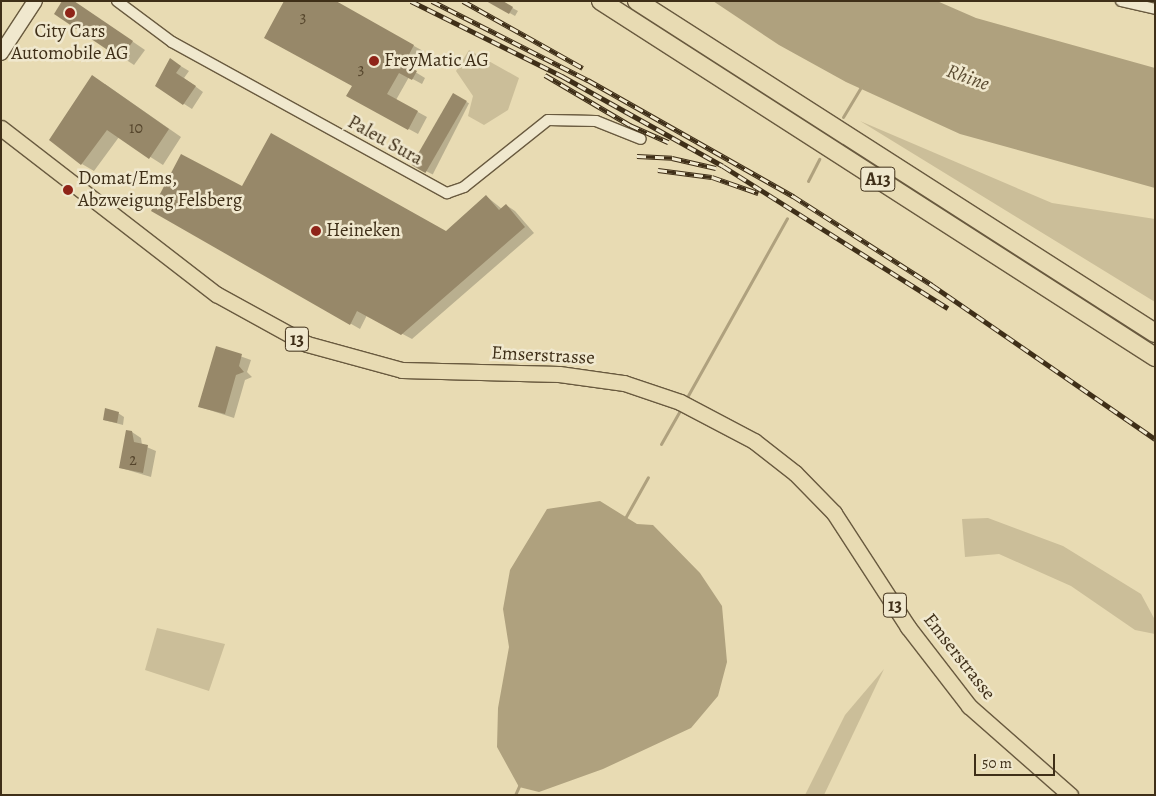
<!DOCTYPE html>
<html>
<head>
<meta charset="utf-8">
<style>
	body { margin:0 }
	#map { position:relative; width:1156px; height:796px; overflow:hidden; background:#e8dbb3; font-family:Alegreya,serif }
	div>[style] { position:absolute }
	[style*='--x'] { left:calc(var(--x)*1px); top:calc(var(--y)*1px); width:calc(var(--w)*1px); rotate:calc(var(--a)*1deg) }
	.green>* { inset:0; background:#cbbe99 }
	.water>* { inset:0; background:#afa17e }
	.shadow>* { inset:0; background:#0003; transform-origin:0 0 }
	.stream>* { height:3px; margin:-1.5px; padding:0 1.5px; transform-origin:1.5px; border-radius:1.5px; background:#afa17e }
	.building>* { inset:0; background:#978869; transform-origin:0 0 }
	.roads { filter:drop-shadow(1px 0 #695a3f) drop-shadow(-1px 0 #695a3f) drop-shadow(0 1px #695a3f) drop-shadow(0 -1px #695a3f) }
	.street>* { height:10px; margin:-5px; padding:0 5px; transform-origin:5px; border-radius:5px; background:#f0e8ce }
	.secondary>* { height:14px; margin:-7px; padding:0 7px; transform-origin:7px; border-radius:7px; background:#f0e8ce }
	.primary>* { height:15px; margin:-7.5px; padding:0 7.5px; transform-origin:7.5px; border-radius:7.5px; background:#e8dbb3 }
	.highway>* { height:18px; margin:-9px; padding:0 9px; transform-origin:9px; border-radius:9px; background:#e8dbb3 }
	.rail>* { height:5px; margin-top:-2.5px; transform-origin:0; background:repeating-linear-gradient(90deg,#f0e8ce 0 9px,#3f2f18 0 18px); box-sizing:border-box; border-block:1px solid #3f2f18 }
	.dots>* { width:14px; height:14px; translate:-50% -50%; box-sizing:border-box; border:2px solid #f0e8ce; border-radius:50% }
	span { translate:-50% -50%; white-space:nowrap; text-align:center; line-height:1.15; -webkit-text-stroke:5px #f0e8ce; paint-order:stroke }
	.number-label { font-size:16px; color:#55452c }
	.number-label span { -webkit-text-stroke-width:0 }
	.shield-label span { padding:1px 4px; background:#f0e8ce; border:1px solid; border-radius:4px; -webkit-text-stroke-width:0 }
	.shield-label { font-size:18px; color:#3f2f18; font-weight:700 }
	.poi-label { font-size:19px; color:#3f2f18 }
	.left { translate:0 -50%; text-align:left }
	.street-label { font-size:19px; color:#3f2f18 }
	.water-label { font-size:20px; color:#5b4c32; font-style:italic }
	.frame { position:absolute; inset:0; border:2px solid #3f2f18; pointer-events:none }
	.scale { position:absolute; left:974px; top:754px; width:81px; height:22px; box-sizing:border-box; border:2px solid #3f2f18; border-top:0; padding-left:6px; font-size:15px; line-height:18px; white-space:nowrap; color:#3f2f18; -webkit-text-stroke:4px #f0e8ce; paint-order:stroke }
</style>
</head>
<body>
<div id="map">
	<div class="green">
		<i style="clip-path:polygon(469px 50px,519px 78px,508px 110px,484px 125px,468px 116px,473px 96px,456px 71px)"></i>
		<i style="clip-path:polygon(860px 121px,1052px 203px,1155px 219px,1155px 302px)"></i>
		<i style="clip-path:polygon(988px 518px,1063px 546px,1141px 594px,1155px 620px,1155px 634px,1135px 630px,1071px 586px,999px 554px,965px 557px,962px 519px)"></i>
		<i style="clip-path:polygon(157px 628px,225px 644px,209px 691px,145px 670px)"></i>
		<i style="clip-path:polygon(884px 669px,824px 795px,805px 795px,845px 715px)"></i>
	</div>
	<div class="water">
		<i style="clip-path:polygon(713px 1px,937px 1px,976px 18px,1155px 68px,1155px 188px,960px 134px,846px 82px,779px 45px)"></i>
		<i style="clip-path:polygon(600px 501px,637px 524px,653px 525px,700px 573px,722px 606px,727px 662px,718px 696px,691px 728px,603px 769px,539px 792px,519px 787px,497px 747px,498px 708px,509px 647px,503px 609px,510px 570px,547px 509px)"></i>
	</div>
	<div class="shadow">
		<i style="clip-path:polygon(334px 1px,423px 51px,412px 70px,425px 78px,422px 84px,409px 77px,396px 100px,427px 117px,418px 134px,348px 96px,353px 86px)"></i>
		<i style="clip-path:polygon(488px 1px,500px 1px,518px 11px,515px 16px)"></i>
		<i style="clip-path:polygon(79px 5px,145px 50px,134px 65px,55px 13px)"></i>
		<i style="clip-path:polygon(179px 65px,189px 71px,184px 78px,203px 92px,192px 109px,156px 86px)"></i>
		<i style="clip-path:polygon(105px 84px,181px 137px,163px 165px,119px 137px,94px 171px,82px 164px)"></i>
		<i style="left:453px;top:95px;width:18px;height:80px;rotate:27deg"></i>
		<i style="clip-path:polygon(242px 188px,446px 232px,486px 196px,502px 209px,506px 205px,515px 211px,534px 233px,412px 339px,367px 315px,360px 329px,152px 210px)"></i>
		<i style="clip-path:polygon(217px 348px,251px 360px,247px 372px,252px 377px,245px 380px,234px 418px,200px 407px)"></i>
		<i style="clip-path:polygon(118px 413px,124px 417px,123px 425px,104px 420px)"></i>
		<i style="clip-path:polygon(132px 432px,141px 438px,142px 445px,156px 451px,151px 477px,121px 468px)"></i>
	</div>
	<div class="stream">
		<i style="--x:843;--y:117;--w:37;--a:-59"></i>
		<i style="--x:808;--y:181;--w:25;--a:-63"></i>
		<i style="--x:686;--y:399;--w:207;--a:-60.8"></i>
		<i style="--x:661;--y:444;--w:43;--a:-60.4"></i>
		<i style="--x:624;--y:520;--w:49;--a:-60.8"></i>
		<i style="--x:515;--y:795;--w:12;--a:-66"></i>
	</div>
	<div class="building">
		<i style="clip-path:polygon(62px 1px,74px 1px,133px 41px,121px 59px,54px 14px)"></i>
		<i style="clip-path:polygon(284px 1px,336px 1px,414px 45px,404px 64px,417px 71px,412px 80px,399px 73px,387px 94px,418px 111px,408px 130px,346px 96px,352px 86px,264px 38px)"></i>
		<i style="clip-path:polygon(486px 1px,503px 1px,513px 7px,509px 14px)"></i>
		<i style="clip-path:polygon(170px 58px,181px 66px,176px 73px,196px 86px,183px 105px,155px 86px)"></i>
		<i style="clip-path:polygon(92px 75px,169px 129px,149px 159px,107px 130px,81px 165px,49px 140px)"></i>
		<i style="left:453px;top:93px;width:16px;height:83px;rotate:30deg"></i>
		<i style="clip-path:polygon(271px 133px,446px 231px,486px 195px,499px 210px,506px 204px,525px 227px,401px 335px,357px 311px,350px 325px,151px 211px,181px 154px,242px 186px)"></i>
		<i style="clip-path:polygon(216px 346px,242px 354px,239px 366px,244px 372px,236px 375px,225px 414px,198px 407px)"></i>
		<i style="clip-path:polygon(105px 408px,119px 412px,117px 423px,103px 420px)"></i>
		<i style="clip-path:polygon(126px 430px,132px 431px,134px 442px,148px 445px,143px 473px,119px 468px)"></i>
	</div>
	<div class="roads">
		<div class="street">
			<i style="--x:117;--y:1;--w:69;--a:36.7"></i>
			<i style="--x:172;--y:42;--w:314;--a:28.8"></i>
			<i style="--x:447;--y:193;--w:18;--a:-19"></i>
			<i style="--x:464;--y:187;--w:107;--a:-38.6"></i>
			<i style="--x:548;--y:120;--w:48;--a:1.2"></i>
			<i style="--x:596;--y:121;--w:48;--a:21.8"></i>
			<i style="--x:1121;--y:1;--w:35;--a:13"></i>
		</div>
		<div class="secondary">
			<i style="--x:1;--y:53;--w:62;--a:-56.8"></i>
		</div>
		<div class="primary">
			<i style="--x:1;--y:128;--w:272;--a:37.7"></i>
			<i style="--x:216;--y:294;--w:104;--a:28.8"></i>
			<i style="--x:307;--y:344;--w:98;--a:15.3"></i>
			<i style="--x:402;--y:370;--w:157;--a:1.5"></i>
			<i style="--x:559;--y:374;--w:66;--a:7.9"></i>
			<i style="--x:624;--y:383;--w:59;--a:18.7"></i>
			<i style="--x:680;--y:402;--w:84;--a:27.8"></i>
			<i style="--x:754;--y:441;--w:52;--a:38"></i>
			<i style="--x:795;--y:473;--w:56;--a:45.7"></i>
			<i style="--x:834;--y:513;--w:136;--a:57"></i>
			<i style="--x:908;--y:627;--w:100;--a:52.3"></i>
			<i style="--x:969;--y:706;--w:135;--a:41.4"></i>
		</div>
		<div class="highway">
			<i style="--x:601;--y:1;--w:659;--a:32.72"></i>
			<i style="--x:637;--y:1;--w:615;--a:32.66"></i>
		</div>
	</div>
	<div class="rail">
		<i style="--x:411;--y:1;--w:169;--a:26.4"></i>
		<i style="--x:562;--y:76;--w:184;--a:29.2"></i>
		<i style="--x:723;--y:166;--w:266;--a:32.3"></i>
		<i style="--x:432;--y:1;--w:175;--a:26.9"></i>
		<i style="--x:588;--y:80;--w:236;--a:29.5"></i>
		<i style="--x:793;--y:196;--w:165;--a:32.6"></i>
		<i style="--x:932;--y:285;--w:271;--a:34.6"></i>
		<i style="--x:463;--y:1;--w:137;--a:29.2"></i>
		<i style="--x:545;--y:75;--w:99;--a:30.5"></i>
		<i style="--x:630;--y:125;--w:42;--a:24.1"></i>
		<i style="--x:637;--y:156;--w:35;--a:3"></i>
		<i style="--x:672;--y:158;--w:45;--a:12.8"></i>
		<i style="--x:658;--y:170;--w:54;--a:7.4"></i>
		<i style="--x:712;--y:177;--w:49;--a:19.2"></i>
	</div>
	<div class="dots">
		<i style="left:70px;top:13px;background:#8f2418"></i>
		<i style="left:374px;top:61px;background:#8f2418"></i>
		<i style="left:68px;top:190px;background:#8f2418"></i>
		<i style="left:316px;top:231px;background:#8f2418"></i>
	</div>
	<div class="number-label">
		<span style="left:303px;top:17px">3</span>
		<span style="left:361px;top:69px">3</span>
		<span style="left:136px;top:128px">10</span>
		<span style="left:133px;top:460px">2</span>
	</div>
	<div class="shield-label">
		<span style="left:878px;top:179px">A13</span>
		<span style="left:297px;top:339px">13</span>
		<span style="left:895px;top:605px">13</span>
	</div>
	<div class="poi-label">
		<span style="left:70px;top:43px">City Cars<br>Automobile AG</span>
		<span class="left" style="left:384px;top:61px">FreyMatic AG</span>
		<span class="left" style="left:78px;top:190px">Domat/Ems,<br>Abzweigung Felsberg</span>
		<span class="left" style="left:326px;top:231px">Heineken</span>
	</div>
	<div class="street-label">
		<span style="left:385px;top:141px;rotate:29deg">Paleu Sura</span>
		<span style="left:543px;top:356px;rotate:3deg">Emserstrasse</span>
		<span style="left:959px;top:657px;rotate:52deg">Emserstrasse</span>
	</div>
	<div class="water-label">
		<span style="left:968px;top:77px;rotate:20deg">Rhine</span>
	</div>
	<div class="frame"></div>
	<div class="scale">50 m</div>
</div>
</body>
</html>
